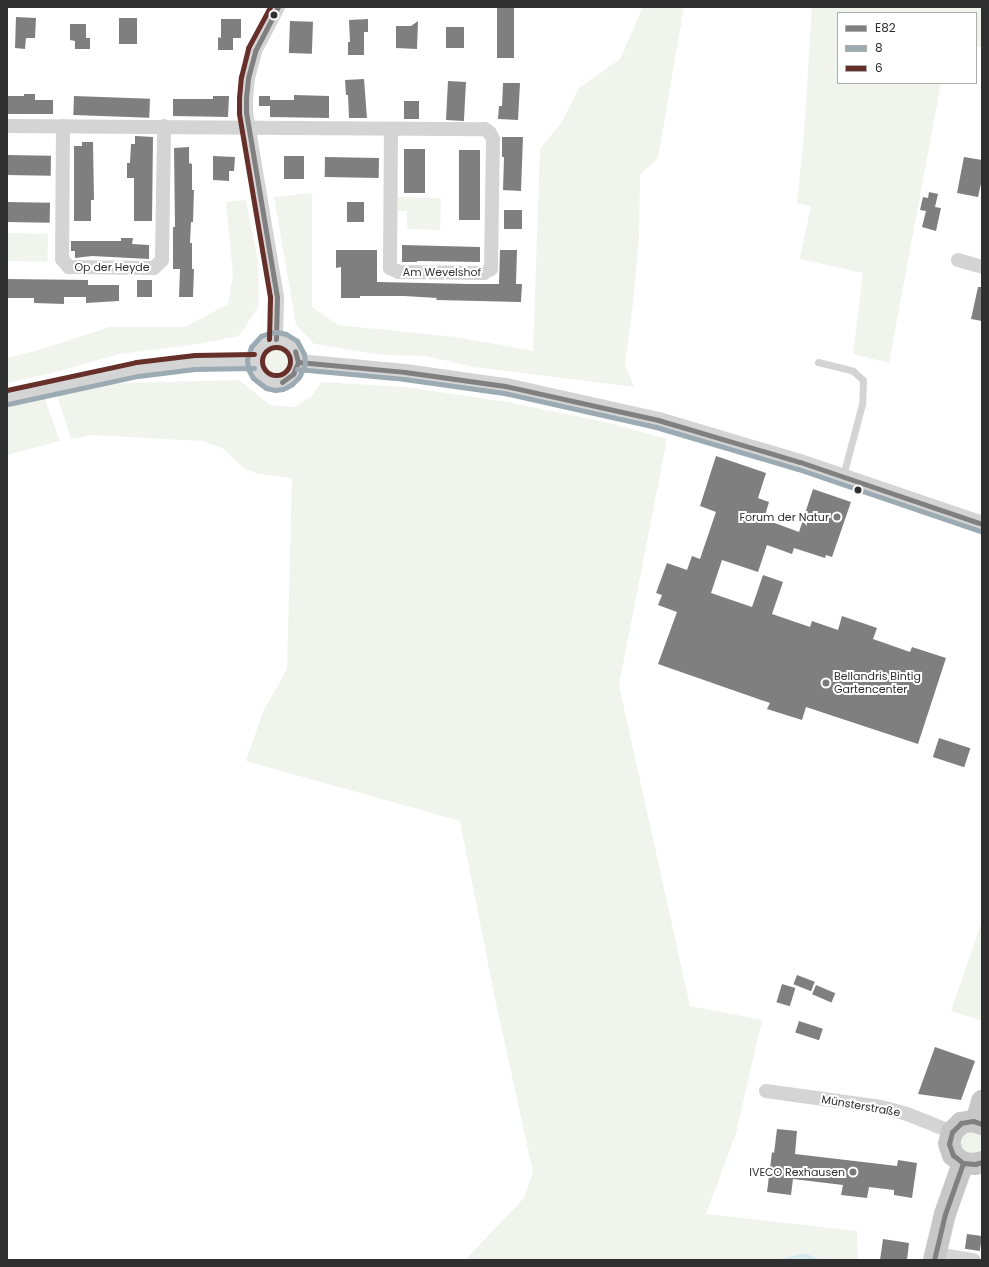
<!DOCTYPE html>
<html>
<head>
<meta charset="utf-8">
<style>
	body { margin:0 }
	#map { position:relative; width:989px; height:1267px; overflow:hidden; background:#fff; font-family:Poppins,sans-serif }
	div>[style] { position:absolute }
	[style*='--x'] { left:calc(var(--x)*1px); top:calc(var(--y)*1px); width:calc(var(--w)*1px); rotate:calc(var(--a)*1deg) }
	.green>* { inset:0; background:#f1f4ec; transform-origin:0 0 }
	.round { border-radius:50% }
	.water>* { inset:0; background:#daeaf0 }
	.building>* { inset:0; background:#7f7f7f; transform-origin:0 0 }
	.service>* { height:7px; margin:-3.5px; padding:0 3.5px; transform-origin:3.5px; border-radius:3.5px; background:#d4d4d4 }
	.minor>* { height:14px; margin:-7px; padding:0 7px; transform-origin:7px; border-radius:7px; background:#d4d4d4 }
	.tertiary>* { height:17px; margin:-8.5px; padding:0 8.5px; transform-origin:8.5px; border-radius:8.5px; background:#d4d4d4 }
	.tertiary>.ring { margin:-8.5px; padding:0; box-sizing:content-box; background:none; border:17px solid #d4d4d4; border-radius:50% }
	.primary>* { height:22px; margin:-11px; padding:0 11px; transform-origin:11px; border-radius:11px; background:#c7c7c7 }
	.bus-1>* { height:5px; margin:-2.5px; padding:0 2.5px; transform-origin:2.5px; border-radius:2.5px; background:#808080 }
	.bus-2>* { height:5px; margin:-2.5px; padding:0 2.5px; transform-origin:2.5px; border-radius:2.5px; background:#9caab3 }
	.bus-3>* { height:5px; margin:-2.5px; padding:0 2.5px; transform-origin:2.5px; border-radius:2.5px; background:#662f29 }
	.bus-3>.ring { margin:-2.5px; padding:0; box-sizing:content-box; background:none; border:5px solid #662f29; border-radius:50% }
	.dots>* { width:11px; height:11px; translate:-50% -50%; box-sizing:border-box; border:2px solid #fff; border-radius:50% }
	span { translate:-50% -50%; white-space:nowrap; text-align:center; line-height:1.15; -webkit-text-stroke:4px #fff; paint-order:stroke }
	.street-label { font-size:11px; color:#2f2f2f }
	.poi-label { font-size:11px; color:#2f2f2f }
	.right { translate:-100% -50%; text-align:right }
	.left { translate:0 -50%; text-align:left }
	.frame { position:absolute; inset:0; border:8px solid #2f2f2f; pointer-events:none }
	.legend { position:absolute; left:837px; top:12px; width:140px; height:72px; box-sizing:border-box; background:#fff; border:1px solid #acacac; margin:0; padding:5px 7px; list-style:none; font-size:12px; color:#2f2f2f }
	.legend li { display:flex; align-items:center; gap:8px; height:20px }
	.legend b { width:20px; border:1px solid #acacac }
</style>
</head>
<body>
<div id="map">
	<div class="green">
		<i style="clip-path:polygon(643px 7px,684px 7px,658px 158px,640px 175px,639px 238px,633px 304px,625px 365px,634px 387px,474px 367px,426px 356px,383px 355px,314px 344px,296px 325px,274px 197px,312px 193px,312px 307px,338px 325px,455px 337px,533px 351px,540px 149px,562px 122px,579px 88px,620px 59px)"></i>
		<i style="clip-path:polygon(812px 7px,982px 7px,982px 48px,976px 46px,976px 13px,838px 13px,838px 83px,941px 83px,889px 363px,853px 354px,863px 273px,800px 259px,811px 206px,797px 203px,804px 134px)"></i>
		<i style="clip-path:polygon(397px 197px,441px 198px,440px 230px,407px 229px,407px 211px,397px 211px)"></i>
		<i style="clip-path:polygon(246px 200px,258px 262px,259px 306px,239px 336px,198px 344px,120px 354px,52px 373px,7px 383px,7px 358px,32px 352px,110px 327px,185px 327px,228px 304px,233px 274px,226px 202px)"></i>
		<i style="left:7px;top:233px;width:41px;height:28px;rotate:1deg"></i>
		<i class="round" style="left:263px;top:349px;width:26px;height:26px"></i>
		<i style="clip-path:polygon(239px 380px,270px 405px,294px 407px,311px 397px,321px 382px,406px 387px,507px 402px,605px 422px,667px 439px,619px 685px,690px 1006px,762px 1020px,736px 1133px,706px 1214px,857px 1231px,858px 1260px,822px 1260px,805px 1253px,776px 1260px,465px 1260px,524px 1198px,533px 1172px,494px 994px,460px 821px,246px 761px,263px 712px,287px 669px,292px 478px,259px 474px,245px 469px,222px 448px,202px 441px,92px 435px,71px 439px,57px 396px,99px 384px)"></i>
		<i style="clip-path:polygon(44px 397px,60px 441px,7px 455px,7px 407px)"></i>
		<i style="clip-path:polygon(982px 921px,982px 1021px,951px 1011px)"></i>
		<i style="clip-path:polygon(967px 1130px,982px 1135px,982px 1151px,979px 1154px,963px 1154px,958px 1141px)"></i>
	</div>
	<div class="water">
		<i style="clip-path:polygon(805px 1253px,822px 1260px,776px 1260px)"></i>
	</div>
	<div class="building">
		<i style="left:497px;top:7px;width:17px;height:51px"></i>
		<i style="clip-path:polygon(16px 17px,36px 18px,35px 38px,26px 38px,25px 49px,15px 48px)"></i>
		<i style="left:119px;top:18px;width:18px;height:26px"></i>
		<i style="clip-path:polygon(221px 19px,241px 19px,241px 38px,233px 38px,233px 50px,218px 50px,218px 37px,221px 38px)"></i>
		<i style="clip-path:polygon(368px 19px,368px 32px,364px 32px,364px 55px,348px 55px,348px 42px,350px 42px,349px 20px)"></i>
		<i style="left:290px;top:21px;width:23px;height:32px;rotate:2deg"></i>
		<i style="clip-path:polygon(418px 21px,417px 49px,396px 48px,396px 26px,411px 26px)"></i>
		<i style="clip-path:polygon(70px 24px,86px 24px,86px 38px,90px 38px,90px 49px,75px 49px,75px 41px,70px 40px)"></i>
		<i style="left:446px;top:27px;width:18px;height:21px"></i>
		<i style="clip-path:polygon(364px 79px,367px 118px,349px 118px,348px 95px,346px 95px,345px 80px)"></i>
		<i style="left:448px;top:81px;width:18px;height:39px;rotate:3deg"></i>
		<i style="clip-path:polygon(503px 83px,520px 83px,518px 120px,498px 119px,499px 106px,502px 106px)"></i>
		<i style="clip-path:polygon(24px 94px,35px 94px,35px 100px,53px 100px,53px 114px,7px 114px,7px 96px,24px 96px)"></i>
		<i style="clip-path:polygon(294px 95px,329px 96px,329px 118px,270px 117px,270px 106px,259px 106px,259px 96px,270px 96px,270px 100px,294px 100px)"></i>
		<i style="left:74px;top:96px;width:76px;height:19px;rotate:2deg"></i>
		<i style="clip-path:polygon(213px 96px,229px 96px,228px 117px,173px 116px,173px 99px,213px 99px)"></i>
		<i style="left:404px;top:101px;width:15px;height:18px"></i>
		<i style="clip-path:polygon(135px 136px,153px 137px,152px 221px,134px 221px,134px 178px,127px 178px,127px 163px,130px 163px,131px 144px,135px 144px)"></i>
		<i style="clip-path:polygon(502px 137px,523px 137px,521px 191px,503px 190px,504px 157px,502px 157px)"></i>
		<i style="clip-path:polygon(82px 142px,93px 142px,94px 200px,91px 200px,91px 221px,74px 221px,74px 146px,82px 146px)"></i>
		<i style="clip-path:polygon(189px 147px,189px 163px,192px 164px,192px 190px,194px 190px,193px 222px,191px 222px,190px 243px,192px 243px,192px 269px,194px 269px,193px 297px,179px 297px,180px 269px,173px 269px,173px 227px,175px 227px,174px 148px)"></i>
		<i style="left:404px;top:149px;width:21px;height:44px"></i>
		<i style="left:459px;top:150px;width:21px;height:70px"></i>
		<i style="left:7px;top:155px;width:44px;height:20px;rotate:1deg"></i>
		<i style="clip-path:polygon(213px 156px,235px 157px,234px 171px,229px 171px,229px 181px,213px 180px)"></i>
		<i style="left:284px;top:156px;width:20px;height:23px"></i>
		<i style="left:325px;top:157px;width:54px;height:20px;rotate:1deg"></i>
		<i style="clip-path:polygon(964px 157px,982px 160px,982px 179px,978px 197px,957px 193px)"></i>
		<i style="clip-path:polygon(929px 192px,938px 194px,935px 207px,941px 208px,936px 231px,922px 227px,926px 211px,920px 210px,923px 197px,928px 198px)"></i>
		<i style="left:7px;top:202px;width:43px;height:20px;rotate:1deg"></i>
		<i style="left:347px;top:202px;width:17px;height:20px"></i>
		<i style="left:504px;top:210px;width:18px;height:19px"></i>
		<i style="clip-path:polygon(121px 238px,133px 238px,132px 244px,149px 245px,149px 259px,92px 256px,75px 258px,75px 251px,71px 251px,71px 241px,121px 241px)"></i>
		<i style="clip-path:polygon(402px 245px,480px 247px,480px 262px,417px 261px,417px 262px,402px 262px)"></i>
		<i style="clip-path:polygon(336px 250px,377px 250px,377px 282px,470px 284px,499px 284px,500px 250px,517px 250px,516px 284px,522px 284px,521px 302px,436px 300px,437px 298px,404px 296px,360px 296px,360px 298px,341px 298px,341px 267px,336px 268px)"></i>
		<i style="clip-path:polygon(7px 279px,88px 280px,88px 285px,119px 285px,119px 301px,86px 303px,86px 297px,64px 297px,64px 304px,34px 303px,34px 298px,7px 298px)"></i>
		<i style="left:137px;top:280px;width:15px;height:17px"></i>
		<i style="clip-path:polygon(978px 287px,982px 287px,982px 321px,971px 319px)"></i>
		<i style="clip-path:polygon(716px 456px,766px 473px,758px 498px,769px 502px,764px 519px,799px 532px,813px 489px,851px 502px,832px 557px,826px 555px,825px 558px,794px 548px,792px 554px,767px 545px,758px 572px,722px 560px,711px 593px,752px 607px,763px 575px,783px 582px,772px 614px,810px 627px,812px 621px,838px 630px,842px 616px,877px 628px,873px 639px,910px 652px,912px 647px,946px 658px,918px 744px,806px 707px,802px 720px,767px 709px,770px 703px,658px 664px,677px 612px,658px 605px,662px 595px,656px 593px,667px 563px,687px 570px,692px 556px,700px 559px,716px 512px,700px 506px)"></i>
		<i style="left:939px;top:738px;width:33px;height:20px;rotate:18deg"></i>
		<i style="left:797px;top:975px;width:19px;height:10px;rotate:21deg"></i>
		<i style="left:782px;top:984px;width:14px;height:19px;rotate:17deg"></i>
		<i style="left:816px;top:985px;width:21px;height:10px;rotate:23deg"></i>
		<i style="left:799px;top:1021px;width:25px;height:12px;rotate:18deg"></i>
		<i style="clip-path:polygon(935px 1047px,975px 1061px,961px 1100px,918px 1094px)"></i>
		<i style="clip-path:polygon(777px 1129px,797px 1131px,795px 1154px,897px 1166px,898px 1160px,917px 1163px,912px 1198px,894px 1195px,894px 1190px,869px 1187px,867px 1198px,841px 1195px,843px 1185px,793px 1179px,791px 1195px,767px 1192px,772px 1152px,774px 1153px)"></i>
		<i style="left:967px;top:1234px;width:15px;height:15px;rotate:8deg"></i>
		<i style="clip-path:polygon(883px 1239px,909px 1243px,907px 1260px,880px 1260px)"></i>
	</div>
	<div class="service">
		<i style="--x:818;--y:362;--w:36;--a:14"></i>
		<i style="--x:853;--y:371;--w:13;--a:42"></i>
		<i style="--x:863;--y:380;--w:24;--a:92"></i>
		<i style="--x:862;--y:404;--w:74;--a:104.8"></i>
	</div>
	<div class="minor">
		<i style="--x:7;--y:126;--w:478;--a:0.4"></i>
		<i style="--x:485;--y:129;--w:6;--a:39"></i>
		<i style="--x:490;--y:133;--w:7;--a:63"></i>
		<i style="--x:493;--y:139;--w:130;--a:90.9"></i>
		<i style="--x:491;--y:269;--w:8;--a:150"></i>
		<i style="--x:484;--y:273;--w:85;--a:-179.3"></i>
		<i style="--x:399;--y:272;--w:10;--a:-156"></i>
		<i style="--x:390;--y:268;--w:139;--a:-89.6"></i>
		<i style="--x:63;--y:126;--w:133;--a:90.4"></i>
		<i style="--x:62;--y:259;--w:11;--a:49"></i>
		<i style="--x:69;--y:267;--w:85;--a:0.7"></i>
		<i style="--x:154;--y:268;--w:11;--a:-45"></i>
		<i style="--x:162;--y:260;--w:134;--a:-89.1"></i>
		<i style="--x:958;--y:260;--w:25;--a:16"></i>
		<i style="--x:276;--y:339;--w:42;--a:-88.6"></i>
		<i style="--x:277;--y:297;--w:188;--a:-99.5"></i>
		<i style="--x:246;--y:112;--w:14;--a:-90"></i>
		<i style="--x:246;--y:98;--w:20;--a:-84"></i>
		<i style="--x:248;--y:78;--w:28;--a:-75"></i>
		<i style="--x:255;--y:51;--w:50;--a:-62.4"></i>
		<i style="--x:766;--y:1091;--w:116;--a:7.9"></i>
		<i style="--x:881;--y:1107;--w:27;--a:15"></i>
		<i style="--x:907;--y:1114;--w:48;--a:21.8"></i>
		<i style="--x:935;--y:1254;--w:39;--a:9"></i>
	</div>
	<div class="tertiary">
		<i class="ring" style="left:254px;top:339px;width:27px;height:27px"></i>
		<i style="--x:298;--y:362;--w:107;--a:5.3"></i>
		<i style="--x:405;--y:372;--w:101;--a:8"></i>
		<i style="--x:505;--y:386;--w:157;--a:12.5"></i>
		<i style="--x:658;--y:420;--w:148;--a:16.5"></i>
		<i style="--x:800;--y:462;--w:192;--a:18.8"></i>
		<i style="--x:7;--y:397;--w:133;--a:-12.2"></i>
		<i style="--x:137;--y:369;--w:58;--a:-6.9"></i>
		<i style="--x:195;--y:362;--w:59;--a:-1"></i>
	</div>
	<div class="primary">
		<i style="--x:976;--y:1122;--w:22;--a:-74"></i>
		<i style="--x:982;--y:1124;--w:9;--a:-162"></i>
		<i style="--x:973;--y:1121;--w:12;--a:171"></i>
		<i style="--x:961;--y:1123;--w:13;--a:135"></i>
		<i style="--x:952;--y:1132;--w:12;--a:104"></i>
		<i style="--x:949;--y:1144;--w:12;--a:70"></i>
		<i style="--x:953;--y:1155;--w:13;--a:39"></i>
		<i style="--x:963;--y:1163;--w:12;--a:5"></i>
		<i style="--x:975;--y:1164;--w:7;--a:-16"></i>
		<i style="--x:934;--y:1260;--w:47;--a:-76.6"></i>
		<i style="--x:945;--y:1214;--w:54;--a:-70.6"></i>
	</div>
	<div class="bus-1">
		<i style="--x:276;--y:339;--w:42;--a:-88.6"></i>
		<i style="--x:277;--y:297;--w:188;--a:-99.5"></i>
		<i style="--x:246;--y:112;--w:14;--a:-90"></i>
		<i style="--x:246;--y:98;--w:20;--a:-84"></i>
		<i style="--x:248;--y:78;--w:28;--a:-75"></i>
		<i style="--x:255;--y:51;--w:50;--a:-62.4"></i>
		<i style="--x:298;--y:362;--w:107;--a:5.3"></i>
		<i style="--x:405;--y:372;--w:101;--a:8"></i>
		<i style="--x:505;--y:386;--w:157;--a:12.5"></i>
		<i style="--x:658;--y:420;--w:148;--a:16.5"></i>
		<i style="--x:800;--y:462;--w:192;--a:18.8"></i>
		<i style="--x:282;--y:382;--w:14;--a:-36"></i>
		<i style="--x:293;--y:374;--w:13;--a:-67"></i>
		<i style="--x:298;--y:362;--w:11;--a:-105"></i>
		<i style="--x:982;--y:1124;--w:9;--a:-162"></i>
		<i style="--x:973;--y:1121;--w:12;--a:171"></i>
		<i style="--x:961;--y:1123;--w:13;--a:135"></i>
		<i style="--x:952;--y:1132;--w:12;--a:104"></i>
		<i style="--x:949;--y:1144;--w:12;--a:70"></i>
		<i style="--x:953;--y:1155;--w:13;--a:39"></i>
		<i style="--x:963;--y:1163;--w:12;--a:5"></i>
		<i style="--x:975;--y:1164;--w:7;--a:-16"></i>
		<i style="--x:934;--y:1260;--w:47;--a:-76.6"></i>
		<i style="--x:945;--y:1214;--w:54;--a:-70.6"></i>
	</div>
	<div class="bus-2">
		<i style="--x:297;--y:369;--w:107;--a:5.3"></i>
		<i style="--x:404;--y:379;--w:101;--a:8"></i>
		<i style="--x:504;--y:393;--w:156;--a:12.6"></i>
		<i style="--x:656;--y:427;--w:148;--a:16.5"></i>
		<i style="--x:798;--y:469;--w:192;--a:18.8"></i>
		<i style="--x:283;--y:389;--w:8;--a:173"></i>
		<i style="--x:275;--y:390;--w:9;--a:-167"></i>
		<i style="--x:266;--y:388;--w:16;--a:-142"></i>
		<i style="--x:253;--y:378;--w:10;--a:-119"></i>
		<i style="--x:248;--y:369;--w:9;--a:-96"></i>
		<i style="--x:247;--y:360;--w:14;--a:-73"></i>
		<i style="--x:251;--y:347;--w:15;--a:-48"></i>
		<i style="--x:261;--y:336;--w:9;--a:-21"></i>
		<i style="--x:269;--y:333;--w:8;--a:-7"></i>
		<i style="--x:277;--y:332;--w:9;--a:13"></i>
		<i style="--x:286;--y:334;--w:13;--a:32"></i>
		<i style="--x:297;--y:341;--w:15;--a:62"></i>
		<i style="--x:304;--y:354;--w:10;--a:84"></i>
		<i style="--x:305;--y:364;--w:14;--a:115"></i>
		<i style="--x:299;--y:377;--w:10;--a:135"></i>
		<i style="--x:292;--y:384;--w:8;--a:150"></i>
		<i style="--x:8;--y:404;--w:133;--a:-12.2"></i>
		<i style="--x:138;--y:376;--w:57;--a:-7"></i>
		<i style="--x:195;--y:369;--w:59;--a:-1"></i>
	</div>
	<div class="bus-3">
		<i style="--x:269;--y:339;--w:42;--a:-88.6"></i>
		<i style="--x:270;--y:297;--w:187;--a:-99.6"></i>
		<i style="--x:239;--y:113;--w:15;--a:-90"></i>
		<i style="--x:239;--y:98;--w:21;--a:-85"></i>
		<i style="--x:241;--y:77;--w:30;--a:-76"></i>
		<i style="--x:248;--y:48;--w:47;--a:-61.8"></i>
		<i class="ring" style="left:262px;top:347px;width:23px;height:23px"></i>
		<i style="--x:7;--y:390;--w:132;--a:-12.2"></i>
		<i style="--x:136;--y:362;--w:59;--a:-6.8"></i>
		<i style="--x:195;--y:355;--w:59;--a:-1"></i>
	</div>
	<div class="dots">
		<i style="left:274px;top:15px;background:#2f2f2f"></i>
		<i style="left:858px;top:490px;background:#2f2f2f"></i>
		<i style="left:837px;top:517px;background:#787878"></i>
		<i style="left:826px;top:683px;background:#787878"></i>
		<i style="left:853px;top:1172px;background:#787878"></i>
	</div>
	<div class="street-label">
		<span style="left:112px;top:267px">Op der Heyde</span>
		<span style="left:442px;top:272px">Am Wevelshof</span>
		<span style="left:861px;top:1106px;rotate:10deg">Münsterstraße</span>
	</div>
	<div class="poi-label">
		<span class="right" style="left:829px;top:517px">Forum der Natur</span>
		<span class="left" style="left:834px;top:683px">Bellandris Bintig<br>Gartencenter</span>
		<span class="right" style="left:845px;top:1172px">IVECO Rexhausen</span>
	</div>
	<div class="frame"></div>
	<ul class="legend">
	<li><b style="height:5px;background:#808080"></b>E82</li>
	<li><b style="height:5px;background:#9caab3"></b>8</li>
	<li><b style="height:5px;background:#662f29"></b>6</li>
	</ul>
</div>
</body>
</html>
